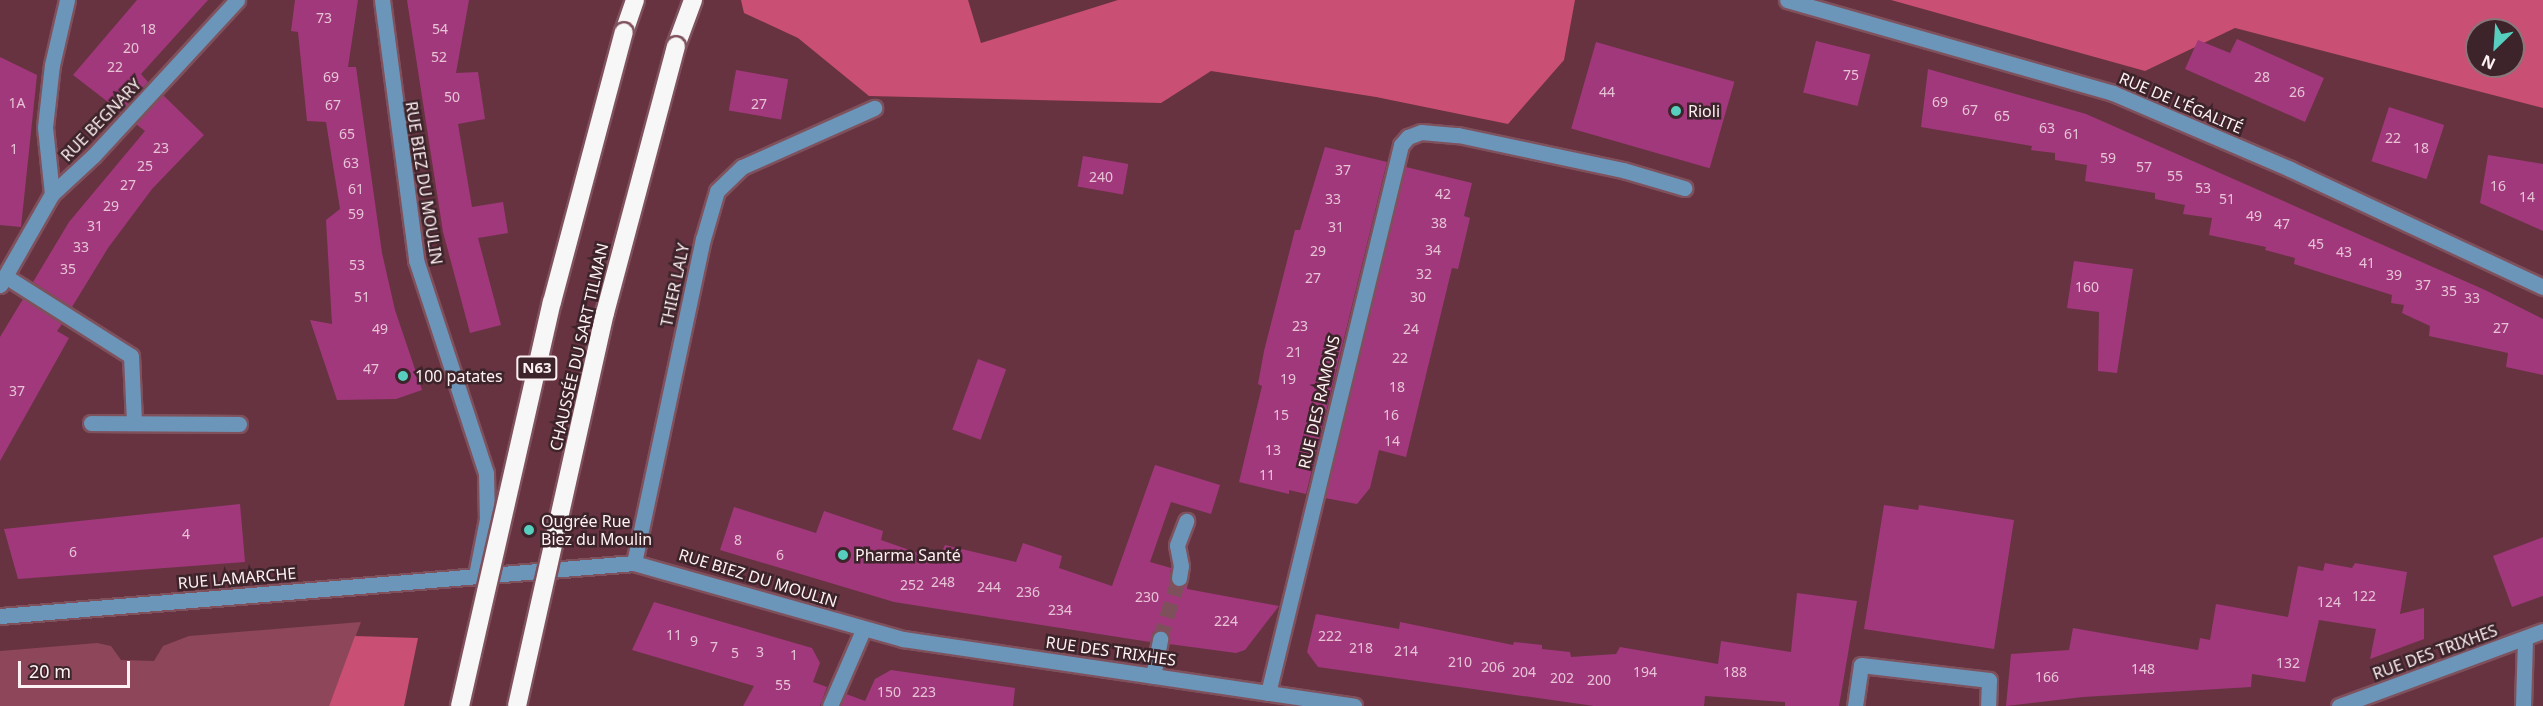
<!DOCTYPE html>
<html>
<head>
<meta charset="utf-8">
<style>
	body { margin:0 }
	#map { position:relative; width:2543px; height:706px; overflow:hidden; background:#673341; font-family:"Noto Sans",sans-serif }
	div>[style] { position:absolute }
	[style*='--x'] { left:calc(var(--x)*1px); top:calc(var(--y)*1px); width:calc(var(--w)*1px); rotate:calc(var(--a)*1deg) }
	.green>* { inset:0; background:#8e475a }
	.forest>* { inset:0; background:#c94f74 }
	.building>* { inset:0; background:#a1387c; transform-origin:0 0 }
	.minor-tunnel>* { height:15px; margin-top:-7.5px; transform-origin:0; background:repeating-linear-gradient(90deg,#7e505c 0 15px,transparent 0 23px) }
	.roads { filter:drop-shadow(2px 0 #7f515d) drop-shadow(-2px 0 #7f515d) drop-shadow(0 2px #7f515d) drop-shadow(0 -2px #7f515d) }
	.minor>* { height:15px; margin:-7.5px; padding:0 7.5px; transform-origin:7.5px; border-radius:7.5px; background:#6b96b9 }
	.highway>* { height:18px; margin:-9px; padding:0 9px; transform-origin:9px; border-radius:9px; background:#f7f7f7 }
	.bridges { filter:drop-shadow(2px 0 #7f515d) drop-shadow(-2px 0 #7f515d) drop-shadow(0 2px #7f515d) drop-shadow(0 -2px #7f515d) }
	.highway-bridge>* { height:18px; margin:-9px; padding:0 9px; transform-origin:9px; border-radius:9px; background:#f7f7f7 }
	.dots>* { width:16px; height:16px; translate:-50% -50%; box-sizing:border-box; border:3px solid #3c242a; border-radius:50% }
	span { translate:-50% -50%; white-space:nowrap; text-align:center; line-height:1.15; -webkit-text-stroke:5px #3c242a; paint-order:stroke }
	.number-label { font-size:14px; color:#e7c3d5 }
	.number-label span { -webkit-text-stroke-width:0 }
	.shield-label span { padding:2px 4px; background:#3c242a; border:2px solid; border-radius:4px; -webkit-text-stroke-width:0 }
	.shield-label { font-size:15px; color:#fef1f3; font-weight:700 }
	.street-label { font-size:16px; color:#fef1f3 }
	.poi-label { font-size:16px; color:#fef1f3 }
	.left { translate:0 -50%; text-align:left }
	.north { position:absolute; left:2465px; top:18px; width:60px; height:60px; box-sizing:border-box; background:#3c242a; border:2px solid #8a767a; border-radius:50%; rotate:205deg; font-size:16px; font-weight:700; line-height:24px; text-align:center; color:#fef1f3 }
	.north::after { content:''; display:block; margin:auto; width:21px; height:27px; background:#58cebf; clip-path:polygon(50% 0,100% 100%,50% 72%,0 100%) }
	.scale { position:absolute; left:18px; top:661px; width:112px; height:27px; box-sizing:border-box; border:3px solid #fef1f3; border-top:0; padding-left:8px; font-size:18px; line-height:21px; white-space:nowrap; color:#fef1f3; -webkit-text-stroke:4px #3c242a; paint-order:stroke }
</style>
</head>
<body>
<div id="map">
	<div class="green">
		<i style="clip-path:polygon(361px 622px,329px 706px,0 706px,0 651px,97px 643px,111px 646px,121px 660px,154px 661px,163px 646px,189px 636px)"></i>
	</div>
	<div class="forest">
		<i style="clip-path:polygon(741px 0,968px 0,981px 43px,1118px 0,1575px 0,1564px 60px,1508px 124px,1376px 97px,1211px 71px,1161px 103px,869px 96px,798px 38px,744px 13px)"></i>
		<i style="clip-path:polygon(evenodd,1891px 0,2543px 0,2543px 108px,2235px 28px,2145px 71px,1891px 0,2477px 30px,2513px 30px,2513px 66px,2477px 66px,2477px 30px)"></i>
		<i style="clip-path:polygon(355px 636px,418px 638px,404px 706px,329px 706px)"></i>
	</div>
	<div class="building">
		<i style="clip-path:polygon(137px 0,208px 0,141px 74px,148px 82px,121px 112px,73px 75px)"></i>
		<i style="clip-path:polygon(295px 0,358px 0,348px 67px,356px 67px,382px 253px,395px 310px,422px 390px,396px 399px,337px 400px,310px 320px,332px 324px,326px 220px,340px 209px,326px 122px,307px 121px,298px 32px,291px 31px)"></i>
		<i style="clip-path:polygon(407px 0,469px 0,456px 73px,478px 72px,485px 119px,458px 124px,472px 207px,503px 202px,508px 233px,478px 238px,501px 325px,470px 333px,443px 232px)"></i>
		<i style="clip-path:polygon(2237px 39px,2324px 78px,2305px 122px,2185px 69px,2198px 40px,2230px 53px)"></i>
		<i style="left:1816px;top:41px;width:56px;height:53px;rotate:14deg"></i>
		<i style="left:1596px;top:42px;width:144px;height:90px;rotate:16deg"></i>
		<i style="clip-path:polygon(0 57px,37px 75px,21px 227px,0 225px)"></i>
		<i style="clip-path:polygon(1928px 69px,2086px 114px,2485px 290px,2543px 319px,2543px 375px,2506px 367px,2508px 353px,2429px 336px,2430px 326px,2402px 313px,2404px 305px,2391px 303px,2392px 295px,2294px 264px,2295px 258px,2265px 250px,2266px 247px,2209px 235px,2212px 218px,2183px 214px,2185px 205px,2155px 199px,2155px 193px,2085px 181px,2087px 165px,2055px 160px,2055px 153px,2031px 150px,2032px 146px,1921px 127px)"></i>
		<i style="left:736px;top:70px;width:53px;height:41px;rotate:10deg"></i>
		<i style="clip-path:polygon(163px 95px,204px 135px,152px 189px,108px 248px,72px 307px,33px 282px,69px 222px,145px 131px,136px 124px)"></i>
		<i style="left:2389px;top:107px;width:58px;height:57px;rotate:18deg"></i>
		<i style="clip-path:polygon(1325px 147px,1387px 162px,1306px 494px,1289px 490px,1289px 494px,1239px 482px,1262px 386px,1258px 384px,1264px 351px,1295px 230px,1300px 230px)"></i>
		<i style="clip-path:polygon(2488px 155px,2543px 164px,2543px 231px,2480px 203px)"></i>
		<i style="left:1083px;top:156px;width:46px;height:31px;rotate:10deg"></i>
		<i style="clip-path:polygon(1406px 167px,1472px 183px,1464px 216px,1470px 218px,1458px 269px,1452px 268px,1406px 457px,1379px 450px,1370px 488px,1357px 504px,1325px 498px)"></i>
		<i style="clip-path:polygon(2074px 261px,2133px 269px,2117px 373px,2098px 371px,2099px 312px,2067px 308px)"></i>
		<i style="clip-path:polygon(23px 299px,62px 324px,57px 331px,69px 338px,0 461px,0 337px)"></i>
		<i style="left:978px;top:359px;width:30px;height:75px;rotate:20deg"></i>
		<i style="clip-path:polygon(1155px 465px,1220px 485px,1211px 514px,1171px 502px,1150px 562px,1171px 568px,1170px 581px,1177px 587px,1188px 581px,1187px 589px,1279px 606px,1245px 650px,1236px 653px,1169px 644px,1169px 635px,1161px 629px,1153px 632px,1150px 642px,894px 602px,720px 550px,734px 507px,816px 533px,824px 511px,883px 531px,881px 540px,938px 560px,945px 545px,1016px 562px,1023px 543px,1062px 556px,1059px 568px,1112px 586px)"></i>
		<i style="clip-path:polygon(240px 504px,245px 562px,18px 579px,4px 529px)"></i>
		<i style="clip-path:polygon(1884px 505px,1918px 510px,1919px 505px,2014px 520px,1994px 649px,1864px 629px)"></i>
		<i style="clip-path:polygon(2543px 537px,2543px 596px,2512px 607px,2493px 556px)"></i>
		<i style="clip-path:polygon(2325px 563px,2352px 568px,2355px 563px,2407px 572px,2400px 614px,2424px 608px,2424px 639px,2370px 659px,2376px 629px,2319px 620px,2305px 682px,2252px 674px,2251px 687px,2083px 697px,2006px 706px,2011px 654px,2069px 650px,2073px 628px,2198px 650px,2200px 638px,2210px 640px,2216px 604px,2288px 617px,2298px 566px,2323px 571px)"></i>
		<i style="clip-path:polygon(1797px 593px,1857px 601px,1839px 706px,1785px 706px,1785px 702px,1705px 696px,1704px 706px,1594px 706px,1318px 667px,1307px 652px,1316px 614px,1399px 629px,1400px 622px,1513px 645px,1514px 642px,1542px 645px,1542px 649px,1570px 652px,1571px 657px,1616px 654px,1620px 647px,1718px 664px,1721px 641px,1791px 652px)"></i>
		<i style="clip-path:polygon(654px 602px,812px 648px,820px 663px,813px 682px,827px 687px,820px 706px,743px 706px,754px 686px,632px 650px)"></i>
		<i style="clip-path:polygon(891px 670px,1015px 688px,1013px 706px,841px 706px,846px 694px,865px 701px,875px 679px)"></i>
	</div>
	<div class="minor-tunnel">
		<i style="--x:1160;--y:639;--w:64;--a:-72.7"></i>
	</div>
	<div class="roads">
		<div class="minor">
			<i style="--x:382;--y:0;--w:262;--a:82.5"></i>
			<i style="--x:416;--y:260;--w:224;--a:71.8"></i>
			<i style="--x:486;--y:473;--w:46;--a:88.8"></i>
			<i style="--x:487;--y:519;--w:57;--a:101.1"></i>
			<i style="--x:1787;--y:0;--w:339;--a:15.9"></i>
			<i style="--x:2113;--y:93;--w:193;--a:23.2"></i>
			<i style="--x:2290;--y:169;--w:279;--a:25"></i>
			<i style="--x:52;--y:194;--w:67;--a:-96"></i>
			<i style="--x:45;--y:127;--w:62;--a:-83.6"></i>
			<i style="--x:52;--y:65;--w:67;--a:-77"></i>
			<i style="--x:5;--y:276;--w:149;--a:32.4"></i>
			<i style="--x:131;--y:356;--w:67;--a:87.4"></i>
			<i style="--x:0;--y:285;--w:105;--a:-60.3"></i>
			<i style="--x:52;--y:194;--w:57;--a:-42.9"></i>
			<i style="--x:94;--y:155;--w:211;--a:-47.3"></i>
			<i style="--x:91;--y:423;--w:148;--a:0.4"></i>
			<i style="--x:634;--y:563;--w:331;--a:-78"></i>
			<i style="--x:703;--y:239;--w:50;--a:-73.7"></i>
			<i style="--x:717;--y:191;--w:35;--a:-44"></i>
			<i style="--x:742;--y:167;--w:145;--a:-24.1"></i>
			<i style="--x:1179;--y:578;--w:12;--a:-81"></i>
			<i style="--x:1181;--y:566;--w:21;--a:-101"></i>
			<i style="--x:1177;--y:545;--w:26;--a:-69"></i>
			<i style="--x:0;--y:616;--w:636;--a:-4.78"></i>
			<i style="--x:634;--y:563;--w:280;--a:15.8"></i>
			<i style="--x:903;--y:639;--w:456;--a:8.4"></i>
			<i style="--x:1153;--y:676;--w:38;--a:-79"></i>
			<i style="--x:1268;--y:693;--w:564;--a:-76.36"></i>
			<i style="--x:1401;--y:145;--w:11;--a:-49"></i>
			<i style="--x:1408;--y:137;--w:14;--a:-21"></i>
			<i style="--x:1421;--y:132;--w:37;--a:5"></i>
			<i style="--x:1458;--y:135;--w:169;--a:12"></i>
			<i style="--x:1623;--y:170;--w:64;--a:16.4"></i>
			<i style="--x:830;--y:706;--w:83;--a:-66.5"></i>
			<i style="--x:1855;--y:706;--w:41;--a:-81.7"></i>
			<i style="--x:1861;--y:665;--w:129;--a:6.7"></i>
			<i style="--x:1989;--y:680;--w:26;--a:92"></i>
			<i style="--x:2339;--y:706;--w:217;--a:-20.2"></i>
			<i style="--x:2523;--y:706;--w:68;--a:-88.3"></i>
		</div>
		<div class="highway">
			<i style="--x:624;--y:32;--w:34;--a:-71"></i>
			<i style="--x:676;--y:46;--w:49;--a:-69.7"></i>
		</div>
	</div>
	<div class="bridges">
		<div class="highway-bridge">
			<i style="--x:460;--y:706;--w:414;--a:-77.2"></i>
			<i style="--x:552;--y:302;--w:279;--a:-75.1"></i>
			<i style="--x:517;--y:706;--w:403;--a:-77.4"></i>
			<i style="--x:605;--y:313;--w:276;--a:-75.1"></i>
		</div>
	</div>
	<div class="dots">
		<i style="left:1676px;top:111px;background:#58cebf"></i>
		<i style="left:403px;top:376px;background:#58cebf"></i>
		<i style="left:529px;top:530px;background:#58cebf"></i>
		<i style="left:843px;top:555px;background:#58cebf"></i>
	</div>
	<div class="number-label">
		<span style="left:324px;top:18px">73</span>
		<span style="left:148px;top:29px">18</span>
		<span style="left:440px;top:29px">54</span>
		<span style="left:131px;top:48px">20</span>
		<span style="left:439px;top:57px">52</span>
		<span style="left:115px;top:67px">22</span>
		<span style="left:1851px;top:75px">75</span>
		<span style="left:331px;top:77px">69</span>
		<span style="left:2262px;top:77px">28</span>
		<span style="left:1607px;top:92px">44</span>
		<span style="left:2297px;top:92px">26</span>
		<span style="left:452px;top:97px">50</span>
		<span style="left:1940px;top:102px">69</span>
		<span style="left:17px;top:103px">1A</span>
		<span style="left:759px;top:104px">27</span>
		<span style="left:333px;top:105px">67</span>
		<span style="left:1970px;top:110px">67</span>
		<span style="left:2002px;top:116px">65</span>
		<span style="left:2047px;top:128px">63</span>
		<span style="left:347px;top:134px">65</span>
		<span style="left:2072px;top:134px">61</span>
		<span style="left:2393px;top:138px">22</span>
		<span style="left:161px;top:148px">23</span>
		<span style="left:2421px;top:148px">18</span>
		<span style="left:14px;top:149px">1</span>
		<span style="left:2108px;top:158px">59</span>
		<span style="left:351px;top:163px">63</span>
		<span style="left:145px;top:166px">25</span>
		<span style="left:2144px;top:167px">57</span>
		<span style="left:1343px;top:170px">37</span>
		<span style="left:2175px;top:176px">55</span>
		<span style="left:1101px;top:177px">240</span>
		<span style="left:128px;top:185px">27</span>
		<span style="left:2498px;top:186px">16</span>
		<span style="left:2203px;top:188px">53</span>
		<span style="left:356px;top:189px">61</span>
		<span style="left:1443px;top:194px">42</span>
		<span style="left:2527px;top:197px">14</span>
		<span style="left:1333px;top:199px">33</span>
		<span style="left:2227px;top:199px">51</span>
		<span style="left:111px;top:206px">29</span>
		<span style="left:356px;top:214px">59</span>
		<span style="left:2254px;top:216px">49</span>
		<span style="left:1439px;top:223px">38</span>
		<span style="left:2282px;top:224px">47</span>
		<span style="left:95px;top:226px">31</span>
		<span style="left:1336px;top:227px">31</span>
		<span style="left:2316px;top:244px">45</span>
		<span style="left:81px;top:247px">33</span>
		<span style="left:1433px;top:250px">34</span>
		<span style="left:1318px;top:251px">29</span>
		<span style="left:2344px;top:252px">43</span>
		<span style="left:2367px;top:263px">41</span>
		<span style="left:357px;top:265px">53</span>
		<span style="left:68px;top:269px">35</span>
		<span style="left:1424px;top:274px">32</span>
		<span style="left:2394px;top:275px">39</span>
		<span style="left:1313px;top:278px">27</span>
		<span style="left:2423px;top:285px">37</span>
		<span style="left:2087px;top:287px">160</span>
		<span style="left:2449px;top:291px">35</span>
		<span style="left:362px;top:297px">51</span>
		<span style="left:1418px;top:297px">30</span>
		<span style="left:2472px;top:298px">33</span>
		<span style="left:1300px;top:326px">23</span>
		<span style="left:2501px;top:328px">27</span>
		<span style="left:380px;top:329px">49</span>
		<span style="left:1411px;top:329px">24</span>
		<span style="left:1294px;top:352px">21</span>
		<span style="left:1400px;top:358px">22</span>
		<span style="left:371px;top:369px">47</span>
		<span style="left:1288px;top:379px">19</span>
		<span style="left:1397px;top:387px">18</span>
		<span style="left:17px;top:391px">37</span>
		<span style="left:1281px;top:415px">15</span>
		<span style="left:1391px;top:415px">16</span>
		<span style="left:1392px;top:441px">14</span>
		<span style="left:1273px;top:450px">13</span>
		<span style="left:1267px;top:475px">11</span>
		<span style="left:186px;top:534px">4</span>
		<span style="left:738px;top:540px">8</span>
		<span style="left:73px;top:552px">6</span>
		<span style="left:780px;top:555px">6</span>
		<span style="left:943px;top:582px">248</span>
		<span style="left:912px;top:585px">252</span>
		<span style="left:989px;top:587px">244</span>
		<span style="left:1028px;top:592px">236</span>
		<span style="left:2364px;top:596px">122</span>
		<span style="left:1147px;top:597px">230</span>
		<span style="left:2329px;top:602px">124</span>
		<span style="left:1060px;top:610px">234</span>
		<span style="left:1226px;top:621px">224</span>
		<span style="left:674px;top:635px">11</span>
		<span style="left:1330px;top:636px">222</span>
		<span style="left:694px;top:641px">9</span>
		<span style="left:714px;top:647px">7</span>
		<span style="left:1361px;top:648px">218</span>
		<span style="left:1406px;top:651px">214</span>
		<span style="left:760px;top:652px">3</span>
		<span style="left:735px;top:653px">5</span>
		<span style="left:794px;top:655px">1</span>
		<span style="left:1460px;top:662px">210</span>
		<span style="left:2288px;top:663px">132</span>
		<span style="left:1493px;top:667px">206</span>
		<span style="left:2143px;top:669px">148</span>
		<span style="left:1524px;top:672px">204</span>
		<span style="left:1645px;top:672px">194</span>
		<span style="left:1735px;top:672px">188</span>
		<span style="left:2047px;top:677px">166</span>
		<span style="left:1562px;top:678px">202</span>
		<span style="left:1599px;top:680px">200</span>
		<span style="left:783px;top:685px">55</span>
		<span style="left:889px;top:692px">150</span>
		<span style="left:924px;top:692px">223</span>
	</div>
	<div class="shield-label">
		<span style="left:537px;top:368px">N63</span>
	</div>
	<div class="street-label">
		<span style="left:2181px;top:103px;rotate:23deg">RUE DE L'ÉGALITÉ</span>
		<span style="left:101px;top:120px;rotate:-46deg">RUE BEGNARY</span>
		<span style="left:424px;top:183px;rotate:81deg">RUE BIEZ DU MOULIN</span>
		<span style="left:675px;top:285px;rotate:-78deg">THIER LALY</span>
		<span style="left:579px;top:347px;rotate:-77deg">CHAUSSÉE DU SART TILMAN</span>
		<span style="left:1319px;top:402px;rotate:-77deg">RUE DES RAMONS</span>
		<span style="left:237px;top:578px;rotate:-5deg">RUE LAMARCHE</span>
		<span style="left:758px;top:578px;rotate:17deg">RUE BIEZ DU MOULIN</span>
		<span style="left:1111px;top:651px;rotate:8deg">RUE DES TRIXHES</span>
		<span style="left:2435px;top:652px;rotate:-20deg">RUE DES TRIXHES</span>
	</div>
	<div class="poi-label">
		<span class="left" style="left:1688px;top:111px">Rioli</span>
		<span class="left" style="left:415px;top:376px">100 patates</span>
		<span class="left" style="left:541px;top:530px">Ougrée Rue<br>Biez du Moulin</span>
		<span class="left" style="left:855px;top:555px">Pharma Santé</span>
	</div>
	<div class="north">N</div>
	<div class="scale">20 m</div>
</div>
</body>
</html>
